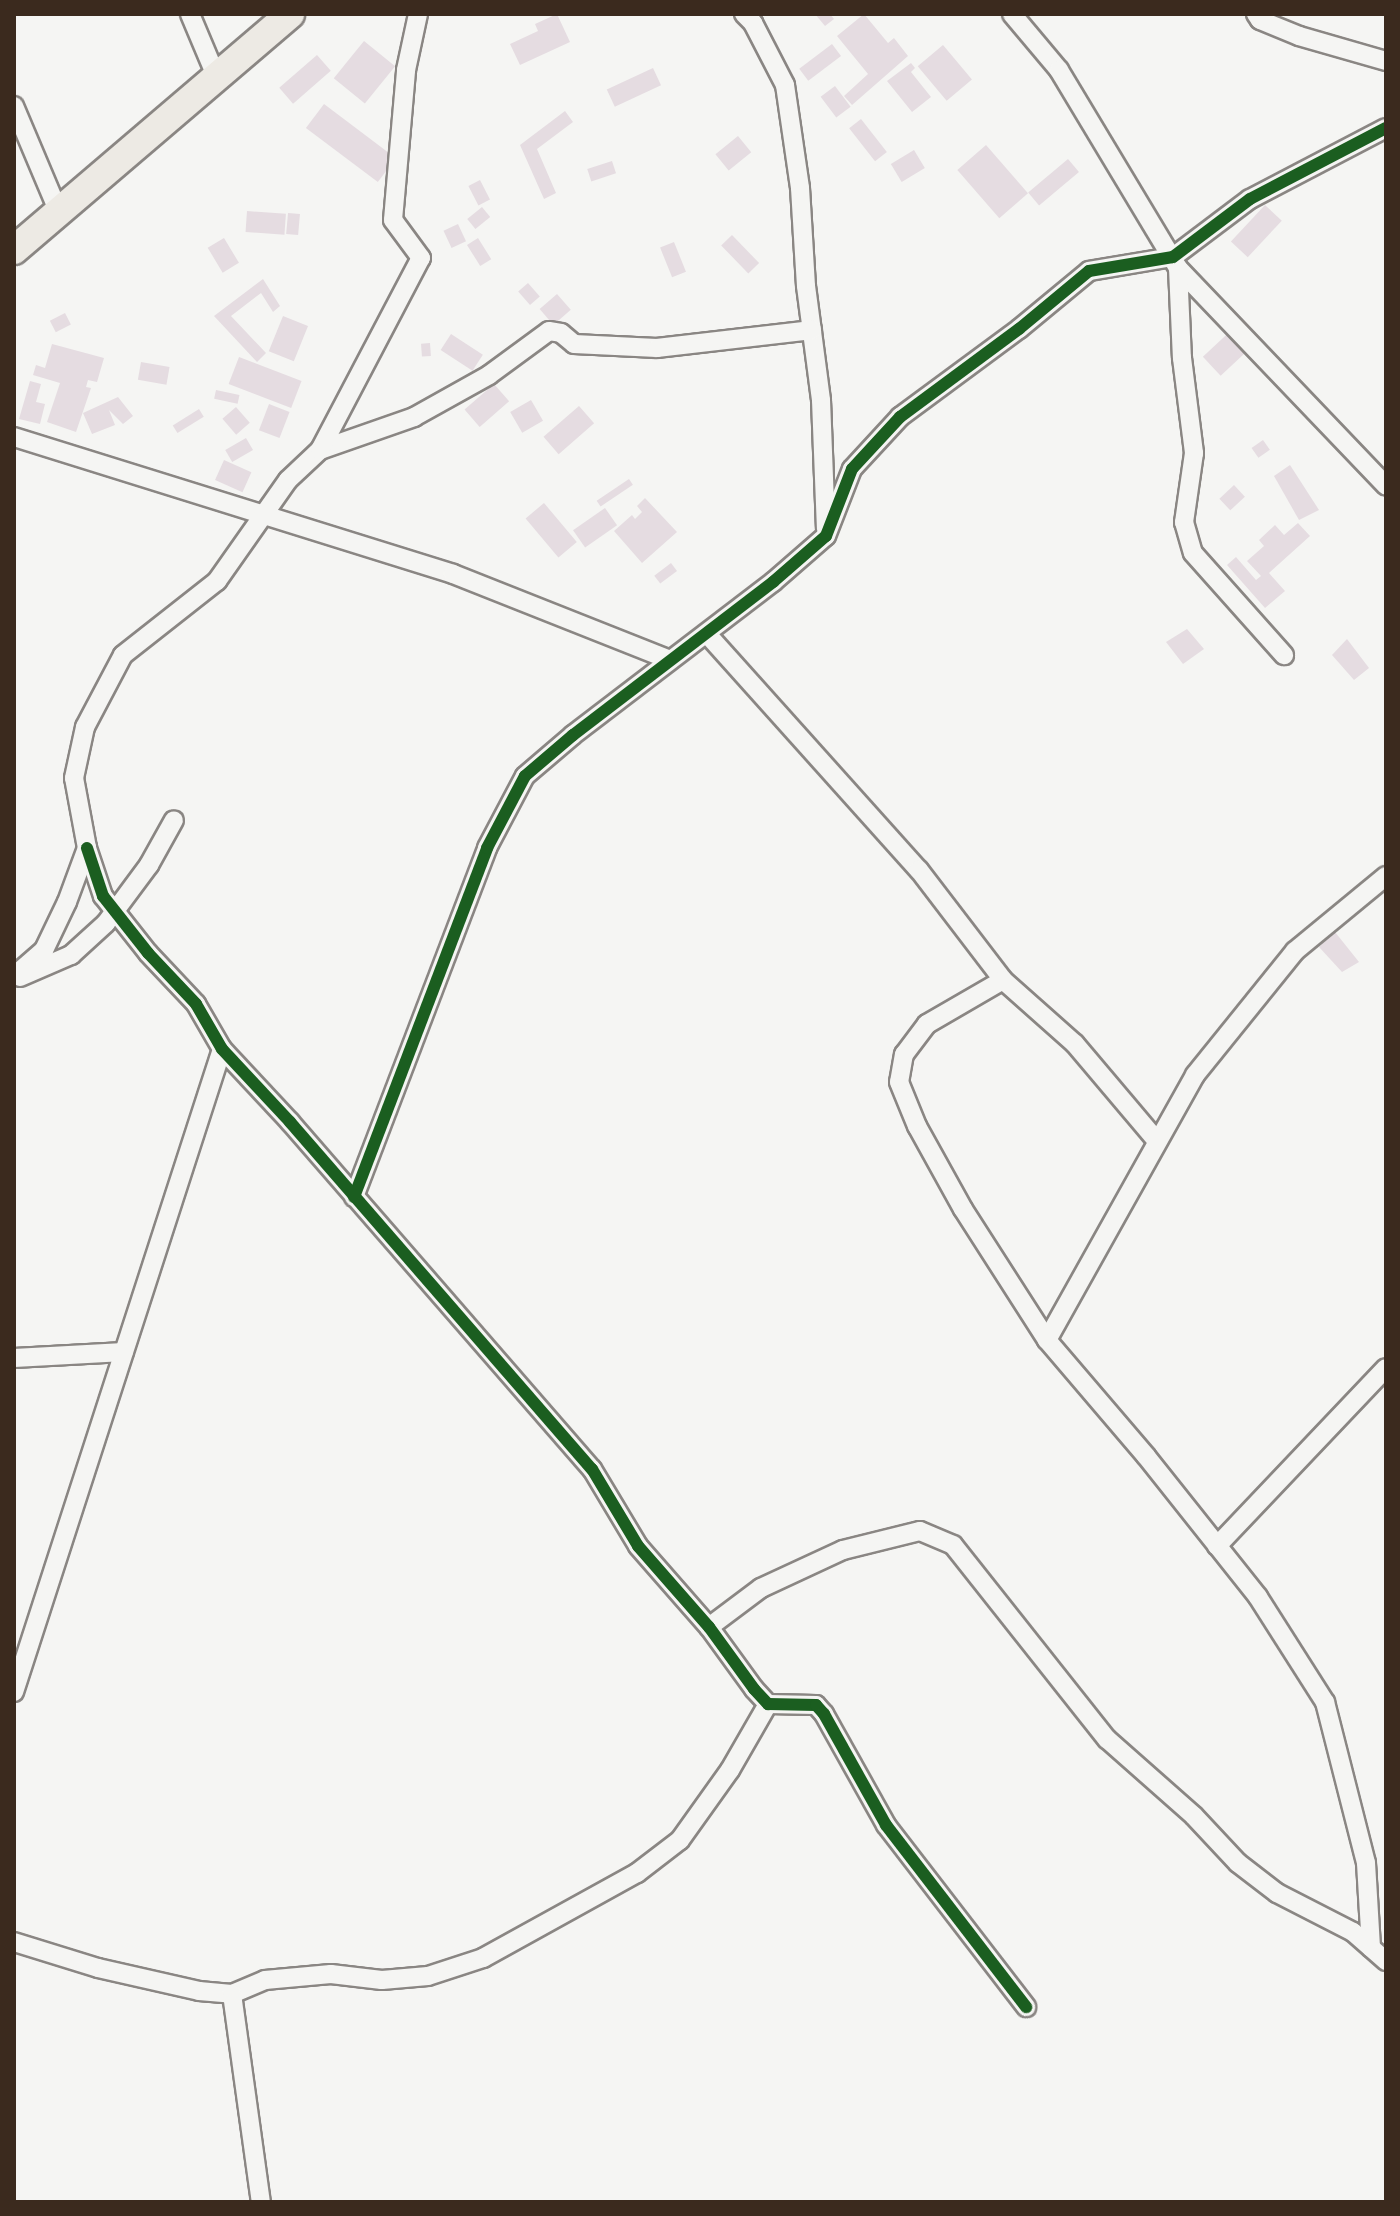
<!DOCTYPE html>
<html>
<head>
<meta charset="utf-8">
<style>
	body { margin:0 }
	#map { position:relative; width:1400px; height:2216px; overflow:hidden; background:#f5f5f3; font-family:Itim,sans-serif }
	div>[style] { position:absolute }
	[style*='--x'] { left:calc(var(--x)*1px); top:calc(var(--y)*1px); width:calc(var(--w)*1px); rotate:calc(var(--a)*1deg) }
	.building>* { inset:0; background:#e5dce1; transform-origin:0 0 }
	.roads { filter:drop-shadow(2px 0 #8a8683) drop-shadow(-2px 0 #8a8683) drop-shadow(0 2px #8a8683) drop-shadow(0 -2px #8a8683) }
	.minor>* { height:18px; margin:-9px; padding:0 9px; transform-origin:9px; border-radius:9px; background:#f5f5f3 }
	.primary>* { height:28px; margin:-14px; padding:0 14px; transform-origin:14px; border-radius:14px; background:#edeae4 }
	.cycleway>* { height:12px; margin:-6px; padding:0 6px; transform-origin:6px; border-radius:6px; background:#1b5e20 }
	span { translate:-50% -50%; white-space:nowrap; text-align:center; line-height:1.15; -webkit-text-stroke:6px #f6f6f2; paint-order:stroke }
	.frame { position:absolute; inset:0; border:16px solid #3b2a1e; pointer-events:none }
</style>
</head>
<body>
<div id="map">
	<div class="building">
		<i style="clip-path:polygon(557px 14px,570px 42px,520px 65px,510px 44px,538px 31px,535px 24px)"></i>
		<i style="clip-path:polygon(815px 14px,830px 14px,834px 19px,825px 26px)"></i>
		<i style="clip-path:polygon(864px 14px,888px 43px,894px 38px,908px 56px,852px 105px,844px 96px,868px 74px,837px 36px)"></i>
		<i style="left:364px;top:41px;width:40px;height:48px;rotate:39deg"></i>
		<i style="left:832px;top:44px;width:15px;height:41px;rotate:53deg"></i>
		<i style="left:943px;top:45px;width:45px;height:33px;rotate:50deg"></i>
		<i style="left:317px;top:55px;width:21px;height:50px;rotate:49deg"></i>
		<i style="clip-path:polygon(911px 63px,915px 68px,911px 72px,931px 97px,912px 112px,887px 81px)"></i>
		<i style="left:653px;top:68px;width:19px;height:51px;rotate:65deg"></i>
		<i style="left:835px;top:86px;width:26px;height:18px;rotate:53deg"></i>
		<i style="left:324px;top:104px;width:90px;height:30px;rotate:37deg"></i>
		<i style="clip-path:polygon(565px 111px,573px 122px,537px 149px,556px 193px,544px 199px,520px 145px)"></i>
		<i style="left:861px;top:119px;width:42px;height:15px;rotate:52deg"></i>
		<i style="left:738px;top:136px;width:21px;height:29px;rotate:51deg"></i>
		<i style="left:986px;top:145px;width:64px;height:38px;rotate:49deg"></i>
		<i style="left:914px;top:150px;width:21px;height:27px;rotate:59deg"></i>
		<i style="left:1068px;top:159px;width:17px;height:52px;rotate:50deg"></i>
		<i style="left:612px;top:161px;width:13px;height:26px;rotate:72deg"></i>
		<i style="left:480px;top:180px;width:22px;height:13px;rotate:63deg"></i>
		<i style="left:1265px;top:205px;width:23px;height:50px;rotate:43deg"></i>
		<i style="left:482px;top:207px;width:13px;height:19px;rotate:51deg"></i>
		<i style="left:247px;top:211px;width:39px;height:21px;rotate:4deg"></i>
		<i style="left:288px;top:213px;width:12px;height:21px;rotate:5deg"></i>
		<i style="left:458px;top:224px;width:19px;height:16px;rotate:65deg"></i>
		<i style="left:732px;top:235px;width:39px;height:15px;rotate:46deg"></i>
		<i style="left:224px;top:238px;width:29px;height:19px;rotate:59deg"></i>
		<i style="left:478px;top:238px;width:25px;height:13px;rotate:58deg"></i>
		<i style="left:674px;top:242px;width:32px;height:15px;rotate:68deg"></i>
		<i style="clip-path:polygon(263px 279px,280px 306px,273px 312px,261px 293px,231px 316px,266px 353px,257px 362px,214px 316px)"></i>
		<i style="left:528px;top:283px;width:18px;height:13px;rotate:49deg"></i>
		<i style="left:557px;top:294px;width:21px;height:23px;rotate:49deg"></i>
		<i style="left:65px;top:313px;width:13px;height:17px;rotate:63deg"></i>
		<i style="left:283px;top:316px;width:27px;height:38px;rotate:22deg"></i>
		<i style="left:1238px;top:324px;width:26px;height:48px;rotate:47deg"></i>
		<i style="left:451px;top:334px;width:38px;height:19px;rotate:33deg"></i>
		<i style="left:430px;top:343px;width:13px;height:9px;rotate:86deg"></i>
		<i style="clip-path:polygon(52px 344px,104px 358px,97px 382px,88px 380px,86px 387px,91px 388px,76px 432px,47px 422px,60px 383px,33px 375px,36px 365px,45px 368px)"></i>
		<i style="left:239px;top:357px;width:67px;height:29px;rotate:21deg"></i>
		<i style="left:141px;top:362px;width:29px;height:18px;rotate:10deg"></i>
		<i style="clip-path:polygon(30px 381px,41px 384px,36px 402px,45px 404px,40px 424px,19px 419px)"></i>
		<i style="left:494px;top:384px;width:23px;height:39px;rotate:49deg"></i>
		<i style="left:216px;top:390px;width:24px;height:9px;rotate:12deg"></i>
		<i style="clip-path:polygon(118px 397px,133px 416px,123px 424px,109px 410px,115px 425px,92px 434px,83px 413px)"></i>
		<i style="left:531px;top:400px;width:24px;height:24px;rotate:60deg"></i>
		<i style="left:269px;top:404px;width:22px;height:28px;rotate:21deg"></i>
		<i style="left:579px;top:406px;width:23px;height:47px;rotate:49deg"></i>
		<i style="left:236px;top:407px;width:21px;height:18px;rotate:49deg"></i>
		<i style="left:199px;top:409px;width:9px;height:31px;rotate:58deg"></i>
		<i style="left:246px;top:438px;width:14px;height:24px;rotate:60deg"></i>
		<i style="left:1263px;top:440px;width:12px;height:14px;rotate:55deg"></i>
		<i style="left:224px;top:460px;width:30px;height:22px;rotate:24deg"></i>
		<i style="clip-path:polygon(1290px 465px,1319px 510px,1299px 520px,1274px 476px)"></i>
		<i style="left:629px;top:479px;width:7px;height:39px;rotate:56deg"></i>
		<i style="left:1234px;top:485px;width:16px;height:20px;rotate:47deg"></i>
		<i style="clip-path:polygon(645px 498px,677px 532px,642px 563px,614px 531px,632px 515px,635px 519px,642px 512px,637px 506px)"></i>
		<i style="left:544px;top:503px;width:51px;height:24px;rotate:50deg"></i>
		<i style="left:605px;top:508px;width:21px;height:39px;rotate:55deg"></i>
		<i style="clip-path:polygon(1298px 523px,1310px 536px,1269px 573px,1285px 591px,1265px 608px,1227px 565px,1236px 557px,1256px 580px,1261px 576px,1247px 561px,1264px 546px,1259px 540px,1275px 525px,1284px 535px)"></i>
		<i style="left:671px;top:563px;width:10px;height:21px;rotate:53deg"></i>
		<i style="clip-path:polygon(1187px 629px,1204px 649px,1183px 664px,1166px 642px)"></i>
		<i style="clip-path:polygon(1347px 639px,1369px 668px,1354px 680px,1332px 655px)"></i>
		<i style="clip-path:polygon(1335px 932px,1359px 962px,1342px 972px,1319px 947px)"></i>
	</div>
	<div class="roads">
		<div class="minor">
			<i style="--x:190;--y:14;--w:67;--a:67.2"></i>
			<i style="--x:744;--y:14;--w:13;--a:45"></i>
			<i style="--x:753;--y:23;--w:70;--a:62.7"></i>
			<i style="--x:785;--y:85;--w:104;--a:81.7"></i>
			<i style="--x:800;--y:188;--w:98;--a:86.5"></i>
			<i style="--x:806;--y:286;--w:115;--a:82.5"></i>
			<i style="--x:821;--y:400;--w:129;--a:87.8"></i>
			<i style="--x:1012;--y:14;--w:73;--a:50"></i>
			<i style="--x:1059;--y:70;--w:231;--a:59"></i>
			<i style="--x:1178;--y:268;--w:301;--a:46.3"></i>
			<i style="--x:1256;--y:14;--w:7;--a:56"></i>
			<i style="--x:1260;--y:20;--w:42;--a:22.3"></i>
			<i style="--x:1299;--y:36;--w:91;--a:16"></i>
			<i style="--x:14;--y:106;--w:113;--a:67.1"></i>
			<i style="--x:1178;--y:268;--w:90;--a:87.5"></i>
			<i style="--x:1182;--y:358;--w:96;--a:82.8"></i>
			<i style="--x:1194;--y:453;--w:70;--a:98.2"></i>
			<i style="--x:1184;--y:522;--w:32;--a:74"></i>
			<i style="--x:1193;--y:553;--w:137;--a:48.3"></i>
			<i style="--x:14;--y:437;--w:460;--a:17.3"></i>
			<i style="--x:453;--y:574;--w:233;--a:21.6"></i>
			<i style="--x:320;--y:450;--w:100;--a:-19.3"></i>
			<i style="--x:414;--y:417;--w:86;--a:-29.2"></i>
			<i style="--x:489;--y:375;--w:74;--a:-36.3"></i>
			<i style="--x:549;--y:331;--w:12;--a:9"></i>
			<i style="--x:561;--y:333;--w:17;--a:40"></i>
			<i style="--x:574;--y:344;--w:83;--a:2.8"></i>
			<i style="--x:657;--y:348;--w:156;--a:-6.6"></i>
			<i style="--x:707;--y:634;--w:317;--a:48.1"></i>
			<i style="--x:919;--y:870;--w:138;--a:52.6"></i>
			<i style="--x:1003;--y:980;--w:96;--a:41.6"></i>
			<i style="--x:1075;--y:1044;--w:127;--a:49.8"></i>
			<i style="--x:87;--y:848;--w:51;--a:71.6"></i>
			<i style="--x:103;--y:896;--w:73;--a:51.7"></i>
			<i style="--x:148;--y:953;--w:70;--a:46.7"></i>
			<i style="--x:196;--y:1004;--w:52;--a:60"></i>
			<i style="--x:222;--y:1049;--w:100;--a:47"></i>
			<i style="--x:290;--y:1122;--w:460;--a:49"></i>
			<i style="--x:592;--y:1469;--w:90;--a:59.1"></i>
			<i style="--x:638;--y:1546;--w:108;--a:48.8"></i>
			<i style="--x:709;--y:1627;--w:77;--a:54"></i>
			<i style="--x:754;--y:1689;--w:21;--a:47"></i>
			<i style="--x:768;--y:1704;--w:48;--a:1.2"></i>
			<i style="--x:816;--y:1705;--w:12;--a:48"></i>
			<i style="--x:824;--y:1714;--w:127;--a:60.8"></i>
			<i style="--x:886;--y:1825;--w:230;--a:52.4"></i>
			<i style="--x:14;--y:976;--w:40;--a:-41"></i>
			<i style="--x:44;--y:950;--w:53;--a:-64.4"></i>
			<i style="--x:67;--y:902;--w:58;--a:-69.7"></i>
			<i style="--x:87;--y:848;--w:71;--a:-100.5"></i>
			<i style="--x:74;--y:778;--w:52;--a:-77.8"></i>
			<i style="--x:85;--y:727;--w:81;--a:-62.2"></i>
			<i style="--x:123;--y:655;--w:120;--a:-38.2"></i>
			<i style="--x:217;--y:581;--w:123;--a:-54.9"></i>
			<i style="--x:288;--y:480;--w:44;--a:-43.2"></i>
			<i style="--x:320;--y:450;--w:217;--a:-62.3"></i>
			<i style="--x:421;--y:258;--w:47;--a:-126.4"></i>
			<i style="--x:393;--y:220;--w:151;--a:-85"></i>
			<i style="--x:406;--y:70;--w:57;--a:-77.9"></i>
			<i style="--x:20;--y:977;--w:56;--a:-23.3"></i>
			<i style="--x:71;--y:955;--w:47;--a:-42.4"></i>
			<i style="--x:106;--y:923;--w:72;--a:-53.4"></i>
			<i style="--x:149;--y:865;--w:51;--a:-60.9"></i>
			<i style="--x:1003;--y:980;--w:88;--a:149.9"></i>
			<i style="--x:927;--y:1024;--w:38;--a:127"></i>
			<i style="--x:904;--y:1054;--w:28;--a:100"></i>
			<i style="--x:899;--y:1082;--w:48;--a:67.8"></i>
			<i style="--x:917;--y:1126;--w:95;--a:61"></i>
			<i style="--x:963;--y:1209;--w:156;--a:57.3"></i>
			<i style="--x:1047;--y:1340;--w:153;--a:49.5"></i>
			<i style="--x:1146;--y:1456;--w:180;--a:51.5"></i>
			<i style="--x:1258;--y:1597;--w:125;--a:57.5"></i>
			<i style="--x:1325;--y:1702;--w:166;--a:75.7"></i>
			<i style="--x:1366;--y:1863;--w:85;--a:86.6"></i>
			<i style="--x:354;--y:1197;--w:373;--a:-69.1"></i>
			<i style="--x:487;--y:848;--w:81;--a:-62.2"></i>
			<i style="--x:525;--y:776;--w:63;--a:-40.5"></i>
			<i style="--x:573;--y:735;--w:252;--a:-37.4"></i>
			<i style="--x:773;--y:582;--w:70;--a:-41"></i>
			<i style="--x:826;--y:536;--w:72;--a:-68.8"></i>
			<i style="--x:852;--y:469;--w:71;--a:-47.3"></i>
			<i style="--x:900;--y:417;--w:148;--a:-36.5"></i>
			<i style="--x:1019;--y:329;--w:91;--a:-39.6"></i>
			<i style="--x:1089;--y:271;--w:85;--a:-9.5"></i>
			<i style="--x:1173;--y:257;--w:96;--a:-37"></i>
			<i style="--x:1250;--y:199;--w:153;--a:-27.6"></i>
			<i style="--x:1047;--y:1340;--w:304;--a:-60.8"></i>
			<i style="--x:1195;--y:1075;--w:159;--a:-51.1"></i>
			<i style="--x:1295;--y:951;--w:118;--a:-39.5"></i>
			<i style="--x:14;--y:1358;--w:110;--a:-3.1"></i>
			<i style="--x:1217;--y:1546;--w:245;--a:-46.5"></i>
			<i style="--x:709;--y:1627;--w:65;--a:-36.9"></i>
			<i style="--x:761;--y:1588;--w:90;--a:-24.9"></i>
			<i style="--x:843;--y:1550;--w:79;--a:-13.9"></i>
			<i style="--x:920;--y:1531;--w:36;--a:23"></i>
			<i style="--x:953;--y:1545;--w:248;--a:51.6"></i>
			<i style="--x:1107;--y:1739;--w:116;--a:41.5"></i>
			<i style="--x:1194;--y:1816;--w:64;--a:46.9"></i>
			<i style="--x:1238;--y:1863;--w:49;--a:37.6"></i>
			<i style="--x:1277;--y:1893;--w:85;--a:27.2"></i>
			<i style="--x:1353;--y:1932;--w:44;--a:41.3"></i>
			<i style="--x:14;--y:1692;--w:676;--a:-72.07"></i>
			<i style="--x:14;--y:1942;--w:88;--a:17.2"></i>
			<i style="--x:98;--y:1968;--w:104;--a:12.8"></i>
			<i style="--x:199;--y:1991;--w:33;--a:5"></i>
			<i style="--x:232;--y:1994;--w:36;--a:-23"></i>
			<i style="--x:265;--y:1980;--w:66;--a:-5.2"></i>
			<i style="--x:331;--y:1974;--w:51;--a:6.7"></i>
			<i style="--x:382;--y:1980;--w:46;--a:-5"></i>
			<i style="--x:428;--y:1976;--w:58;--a:-18.1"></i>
			<i style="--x:483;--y:1958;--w:176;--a:-28.9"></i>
			<i style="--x:637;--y:1873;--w:54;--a:-37.5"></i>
			<i style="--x:680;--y:1840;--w:86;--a:-54.5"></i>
			<i style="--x:730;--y:1770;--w:76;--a:-60.1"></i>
			<i style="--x:232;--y:1994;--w:210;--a:82.1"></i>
		</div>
		<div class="primary">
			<i style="--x:14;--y:250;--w:363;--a:-40.5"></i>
		</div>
	</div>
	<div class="cycleway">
		<i style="--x:87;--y:848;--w:51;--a:71.6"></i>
		<i style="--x:103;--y:896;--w:73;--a:51.7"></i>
		<i style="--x:148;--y:953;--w:70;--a:46.7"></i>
		<i style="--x:196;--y:1004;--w:52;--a:60"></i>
		<i style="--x:222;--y:1049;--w:100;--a:47"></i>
		<i style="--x:290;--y:1122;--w:460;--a:49"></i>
		<i style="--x:592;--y:1469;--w:90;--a:59.1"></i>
		<i style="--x:638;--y:1546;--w:108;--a:48.8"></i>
		<i style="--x:709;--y:1627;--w:77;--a:54"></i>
		<i style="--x:754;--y:1689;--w:21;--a:47"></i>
		<i style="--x:768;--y:1704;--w:48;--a:1.2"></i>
		<i style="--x:816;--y:1705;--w:12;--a:48"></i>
		<i style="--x:824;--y:1714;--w:127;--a:60.8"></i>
		<i style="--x:886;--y:1825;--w:230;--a:52.4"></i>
		<i style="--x:354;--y:1197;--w:373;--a:-69.1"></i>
		<i style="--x:487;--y:848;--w:81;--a:-62.2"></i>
		<i style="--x:525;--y:776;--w:63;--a:-40.5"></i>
		<i style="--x:573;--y:735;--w:252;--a:-37.4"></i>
		<i style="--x:773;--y:582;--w:70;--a:-41"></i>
		<i style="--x:826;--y:536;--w:72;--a:-68.8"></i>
		<i style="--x:852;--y:469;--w:71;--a:-47.3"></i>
		<i style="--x:900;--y:417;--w:148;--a:-36.5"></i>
		<i style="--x:1019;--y:329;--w:91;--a:-39.6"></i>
		<i style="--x:1089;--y:271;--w:85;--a:-9.5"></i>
		<i style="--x:1173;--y:257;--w:96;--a:-37"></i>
		<i style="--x:1250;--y:199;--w:153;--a:-27.6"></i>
	</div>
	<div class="frame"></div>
</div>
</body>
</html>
